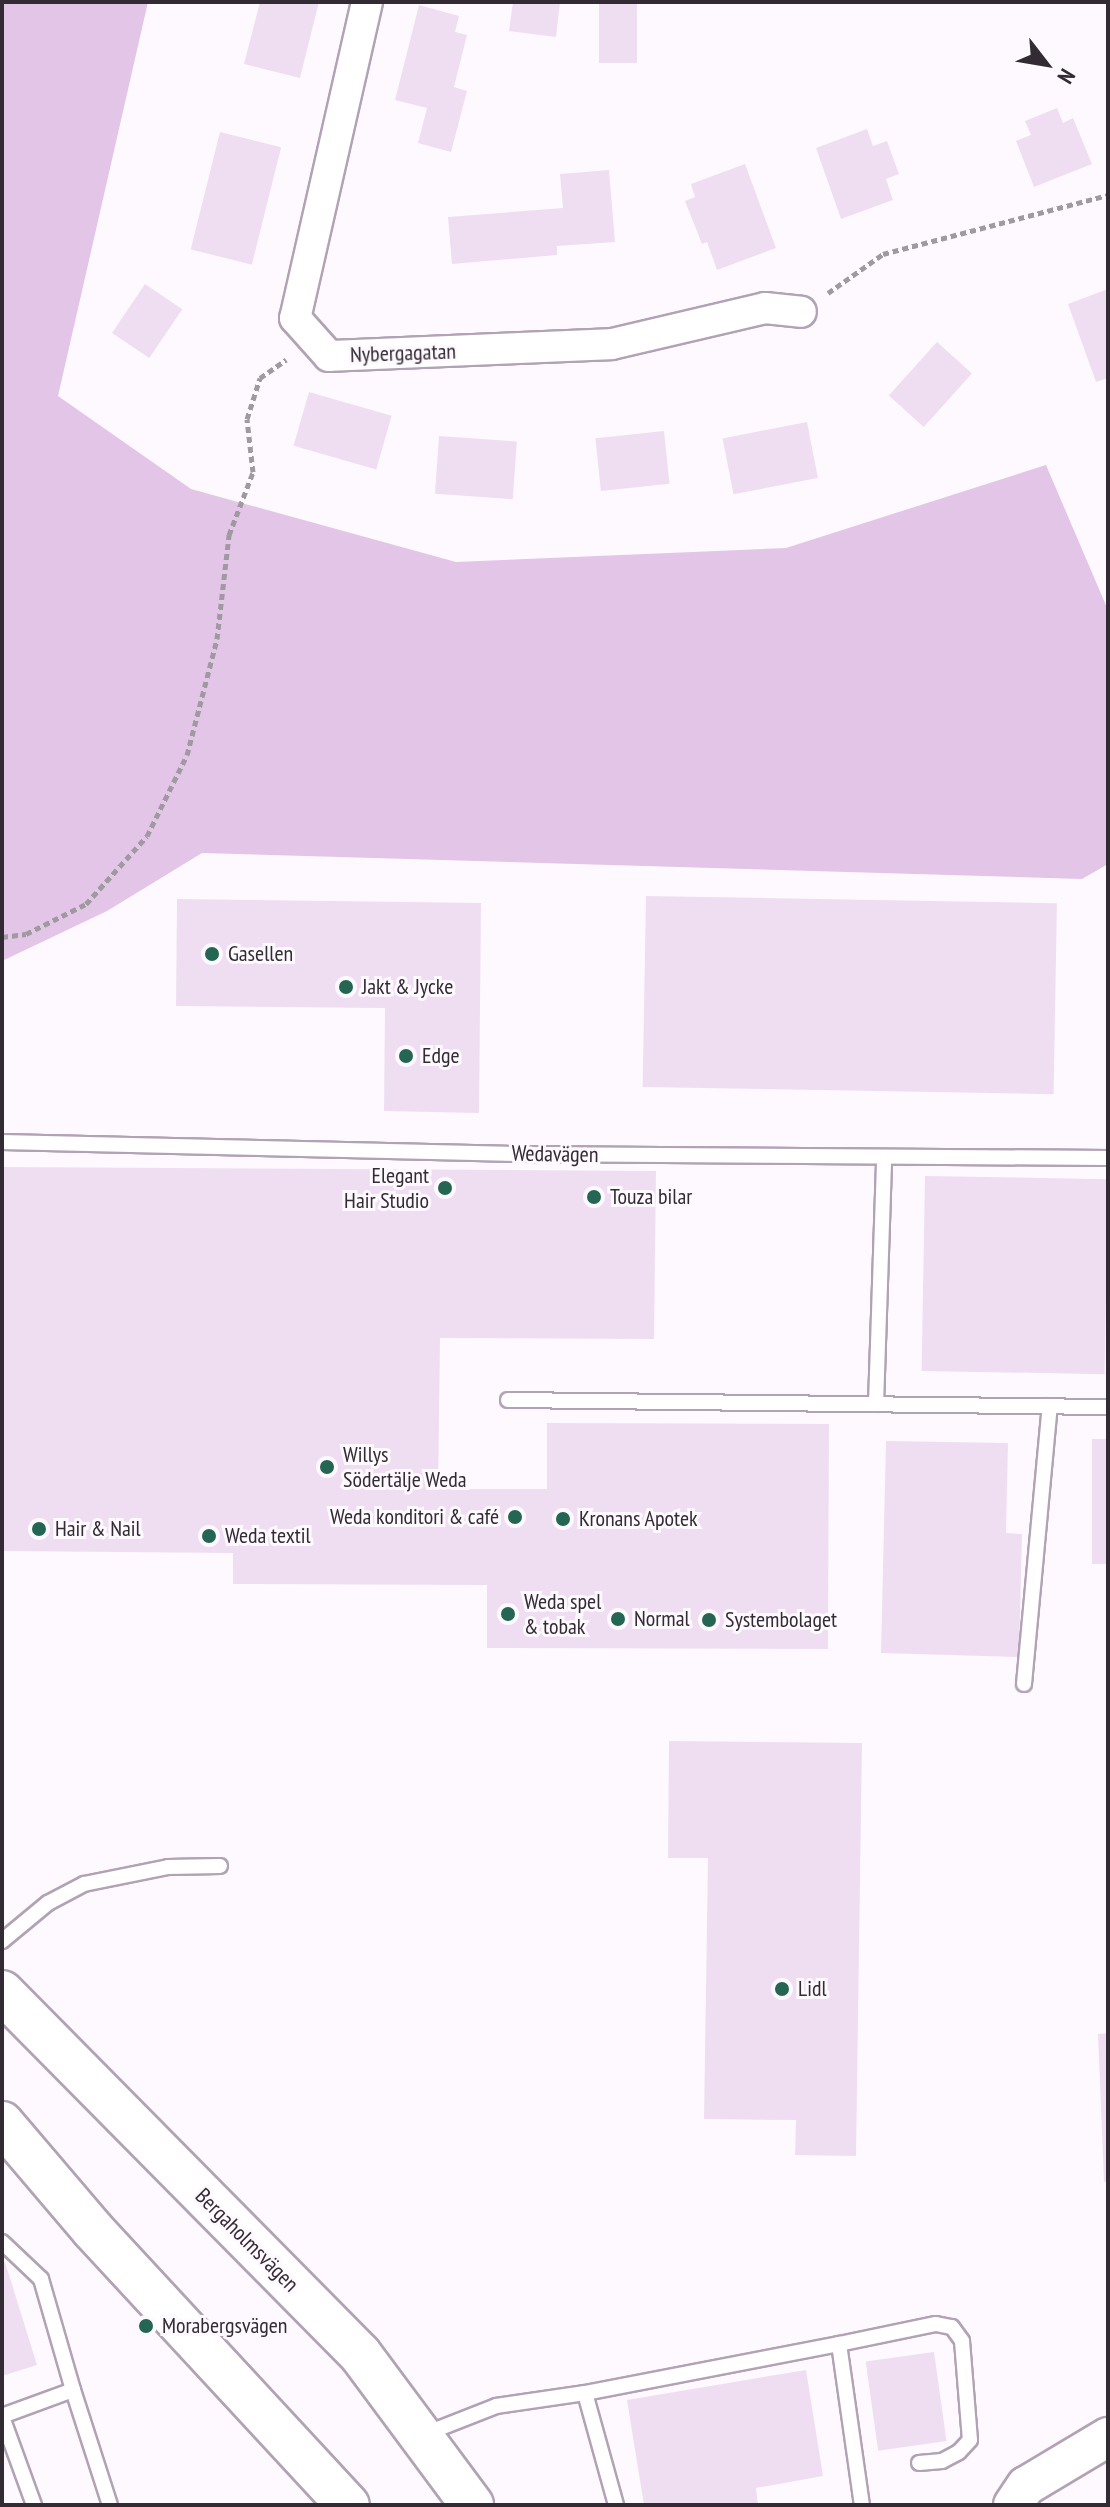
<!DOCTYPE html>
<html>
<head>
<meta charset="utf-8">
<style>
	body { margin:0 }
	#map { position:relative; width:1110px; height:2507px; overflow:hidden; background:#fdf9fe; font-family:"PT Sans Narrow",sans-serif }
	div>[style] { position:absolute }
	[style*='--x'] { left:calc(var(--x)*1px); top:calc(var(--y)*1px); width:calc(var(--w)*1px); rotate:calc(var(--a)*1deg) }
	.green>* { inset:0; background:#e2c5e7 }
	.building>* { inset:0; background:#efdef2; transform-origin:0 0 }
	.path>* { height:5px; margin-top:-2.5px; transform-origin:0; background:repeating-linear-gradient(90deg,#9f9aa0 0 6px,transparent 0 10px) }
	.roads { filter:drop-shadow(2px 0 #b2a2b5) drop-shadow(-2px 0 #b2a2b5) drop-shadow(0 2px #b2a2b5) drop-shadow(0 -2px #b2a2b5) }
	.service>* { height:14px; margin:-7px; padding:0 7px; transform-origin:7px; border-radius:7px; background:#fff }
	.minor>* { height:30px; margin:-15px; padding:0 15px; transform-origin:15px; border-radius:15px; background:#fff }
	.tertiary>* { height:38px; margin:-19px; padding:0 19px; transform-origin:19px; border-radius:19px; background:#fff }
	.secondary>* { height:42px; margin:-21px; padding:0 21px; transform-origin:21px; border-radius:21px; background:#fff }
	.dots>* { width:22px; height:22px; translate:-50% -50%; box-sizing:border-box; border:4px solid #fdf9fe; border-radius:50% }
	span { translate:-50% -50%; white-space:nowrap; text-align:center; line-height:1.15; -webkit-text-stroke:6px #fdf9fe; paint-order:stroke }
	.street-label { font-size:22px; color:#322b33 }
	.poi-label { font-size:22px; color:#322b33 }
	.left { translate:0 -50%; text-align:left }
	.right { translate:-100% -50%; text-align:right }
	.frame { position:absolute; inset:0; border:4px solid #322b33; pointer-events:none }
	.north { position:absolute; left:1006px; top:24px; width:80px; height:80px; -webkit-text-stroke:6px #fdf9fe; paint-order:stroke; rotate:121deg; font-size:22px; font-weight:700; line-height:32px; text-align:center; color:#322b33 }
	.north::after { content:''; display:block; margin:auto; width:28px; height:36px; background:#322b33; clip-path:polygon(50% 0,100% 100%,50% 72%,0 100%) }
</style>
</head>
<body>
<div id="map">
	<div class="green">
		<i style="clip-path:polygon(2px 2px,148px 2px,58px 396px,191px 489px,456px 562px,786px 548px,1046px 465px,1108px 610px,1108px 864px,1082px 879px,202px 853px,107px 911px,2px 961px)"></i>
	</div>
	<div class="building">
		<i style="clip-path:polygon(260px 2px,319px 2px,300px 78px,244px 64px)"></i>
		<i style="clip-path:polygon(513px 2px,560px 2px,556px 37px,509px 31px)"></i>
		<i style="left:599px;top:2px;width:38px;height:61px"></i>
		<i style="clip-path:polygon(419px 5px,459px 16px,455px 32px,467px 35px,454px 87px,467px 91px,451px 152px,418px 143px,427px 108px,395px 100px)"></i>
		<i style="clip-path:polygon(1057px 108px,1063px 123px,1073px 118px,1092px 164px,1034px 187px,1016px 141px,1031px 135px,1025px 121px)"></i>
		<i style="clip-path:polygon(867px 129px,873px 146px,887px 141px,899px 174px,886px 179px,893px 200px,841px 219px,816px 148px)"></i>
		<i style="left:220px;top:132px;width:63px;height:121px;rotate:14deg"></i>
		<i style="clip-path:polygon(745px 164px,776px 248px,717px 270px,707px 242px,702px 244px,685px 201px,695px 197px,691px 184px)"></i>
		<i style="clip-path:polygon(609px 170px,615px 242px,557px 246px,557px 255px,452px 264px,448px 217px,563px 208px,560px 174px)"></i>
		<i style="left:145px;top:284px;width:45px;height:59px;rotate:34deg"></i>
		<i style="clip-path:polygon(1108px 289px,1108px 378px,1096px 382px,1068px 304px)"></i>
		<i style="left:937px;top:342px;width:47px;height:72px;rotate:42deg"></i>
		<i style="left:309px;top:392px;width:86px;height:56px;rotate:16deg"></i>
		<i style="left:807px;top:422px;width:57px;height:86px;rotate:79deg"></i>
		<i style="left:664px;top:431px;width:53px;height:69px;rotate:84deg"></i>
		<i style="left:439px;top:436px;width:78px;height:58px;rotate:4deg"></i>
		<i style="left:646px;top:896px;width:411px;height:191px;rotate:1deg"></i>
		<i style="clip-path:polygon(177px 899px,481px 903px,479px 1113px,384px 1111px,385px 1008px,176px 1006px)"></i>
		<i style="clip-path:polygon(2px 1167px,656px 1171px,654px 1339px,440px 1338px,438px 1489px,547px 1489px,547px 1423px,829px 1424px,828px 1649px,487px 1648px,487px 1585px,233px 1584px,233px 1553px,2px 1551px)"></i>
		<i style="left:925px;top:1176px;width:183px;height:195px;rotate:1deg"></i>
		<i style="left:1092px;top:1439px;width:16px;height:125px"></i>
		<i style="clip-path:polygon(886px 1441px,1008px 1443px,1006px 1533px,1022px 1534px,1019px 1657px,881px 1653px)"></i>
		<i style="clip-path:polygon(669px 1741px,862px 1743px,856px 2156px,795px 2155px,796px 2120px,704px 2119px,708px 1858px,668px 1858px)"></i>
		<i style="clip-path:polygon(1108px 2033px,1108px 2182px,1104px 2182px,1098px 2034px)"></i>
		<i style="clip-path:polygon(5px 2262px,37px 2365px,2px 2376px,2px 2263px)"></i>
		<i style="left:934px;top:2352px;width:90px;height:69px;rotate:82deg"></i>
		<i style="clip-path:polygon(806px 2370px,823px 2476px,756px 2488px,758px 2505px,644px 2505px,627px 2400px)"></i>
	</div>
	<div class="path">
		<i style="--x:828;--y:293;--w:67;--a:-35.3"></i>
		<i style="--x:883;--y:254;--w:233;--a:-14.7"></i>
		<i style="--x:2;--y:937;--w:24;--a:-7"></i>
		<i style="--x:26;--y:934;--w:67;--a:-26.6"></i>
		<i style="--x:86;--y:904;--w:91;--a:-48.1"></i>
		<i style="--x:147;--y:836;--w:90;--a:-63.7"></i>
		<i style="--x:187;--y:755;--w:120;--a:-75.5"></i>
		<i style="--x:217;--y:639;--w:105;--a:-83.4"></i>
		<i style="--x:229;--y:535;--w:67;--a:-69.1"></i>
		<i style="--x:253;--y:472;--w:53;--a:-96.5"></i>
		<i style="--x:247;--y:419;--w:43;--a:-72.4"></i>
		<i style="--x:260;--y:378;--w:32;--a:-35"></i>
	</div>
	<div class="roads">
		<div class="service">
			<i style="--x:2;--y:1142;--w:518;--a:1.33"></i>
			<i style="--x:520;--y:1154;--w:588;--a:0.39"></i>
			<i style="--x:508;--y:1400;--w:600;--a:0.67"></i>
			<i style="--x:876;--y:1404;--w:247;--a:-88.1"></i>
			<i style="--x:1024;--y:1684;--w:279;--a:-84.7"></i>
			<i style="--x:2;--y:1941;--w:60;--a:-39.6"></i>
			<i style="--x:48;--y:1903;--w:41;--a:-27.8"></i>
			<i style="--x:84;--y:1884;--w:86;--a:-11.4"></i>
			<i style="--x:168;--y:1867;--w:52;--a:-1.1"></i>
			<i style="--x:2;--y:2242;--w:54;--a:43.5"></i>
			<i style="--x:41;--y:2279;--w:116;--a:73.9"></i>
			<i style="--x:73;--y:2390;--w:76;--a:159.9"></i>
			<i style="--x:839;--y:2344;--w:99;--a:-11.7"></i>
			<i style="--x:936;--y:2324;--w:16;--a:11"></i>
			<i style="--x:952;--y:2327;--w:17;--a:54"></i>
			<i style="--x:962;--y:2341;--w:99;--a:85.4"></i>
			<i style="--x:970;--y:2440;--w:16;--a:133"></i>
			<i style="--x:959;--y:2452;--w:19;--a:152"></i>
			<i style="--x:942;--y:2461;--w:23;--a:175"></i>
			<i style="--x:73;--y:2390;--w:121;--a:72.2"></i>
			<i style="--x:585;--y:2393;--w:259;--a:-10.9"></i>
			<i style="--x:839;--y:2344;--w:163;--a:81.9"></i>
			<i style="--x:2;--y:2417;--w:94;--a:70"></i>
			<i style="--x:425;--y:2434;--w:76;--a:-21.5"></i>
			<i style="--x:496;--y:2406;--w:90;--a:-8.3"></i>
			<i style="--x:585;--y:2393;--w:116;--a:74.5"></i>
		</div>
		<div class="minor">
			<i style="--x:367;--y:2;--w:324;--a:102.8"></i>
			<i style="--x:295;--y:318;--w:51;--a:48.2"></i>
			<i style="--x:329;--y:356;--w:283;--a:-2.4"></i>
			<i style="--x:612;--y:344;--w:157;--a:-13.2"></i>
			<i style="--x:765;--y:308;--w:36;--a:6"></i>
		</div>
		<div class="tertiary">
			<i style="--x:1013;--y:2505;--w:23;--a:-56"></i>
			<i style="--x:1026;--y:2486;--w:96;--a:-30.9"></i>
		</div>
		<div class="secondary">
			<i style="--x:2;--y:1992;--w:509;--a:45.32"></i>
			<i style="--x:360;--y:2354;--w:188;--a:53.4"></i>
			<i style="--x:2;--y:2123;--w:140;--a:49.6"></i>
			<i style="--x:93;--y:2230;--w:375;--a:47.2"></i>
		</div>
	</div>
	<div class="dots">
		<i style="left:212px;top:954px;background:#246553"></i>
		<i style="left:346px;top:987px;background:#246553"></i>
		<i style="left:406px;top:1056px;background:#246553"></i>
		<i style="left:445px;top:1188px;background:#246553"></i>
		<i style="left:594px;top:1197px;background:#246553"></i>
		<i style="left:327px;top:1467px;background:#246553"></i>
		<i style="left:515px;top:1517px;background:#246553"></i>
		<i style="left:563px;top:1519px;background:#246553"></i>
		<i style="left:39px;top:1529px;background:#246553"></i>
		<i style="left:209px;top:1536px;background:#246553"></i>
		<i style="left:508px;top:1614px;background:#246553"></i>
		<i style="left:618px;top:1619px;background:#246553"></i>
		<i style="left:709px;top:1620px;background:#246553"></i>
		<i style="left:782px;top:1989px;background:#246553"></i>
		<i style="left:146px;top:2326px;background:#246553"></i>
	</div>
	<div class="street-label">
		<span style="left:403px;top:353px;rotate:-2deg">Nybergagatan</span>
		<span style="left:555px;top:1154px;rotate:1deg">Wedavägen</span>
		<span style="left:247px;top:2240px;rotate:45deg">Bergaholmsvägen</span>
	</div>
	<div class="poi-label">
		<span class="left" style="left:228px;top:954px">Gasellen</span>
		<span class="left" style="left:362px;top:987px">Jakt &amp; Jycke</span>
		<span class="left" style="left:422px;top:1056px">Edge</span>
		<span class="right" style="left:429px;top:1188px">Elegant<br>Hair Studio</span>
		<span class="left" style="left:610px;top:1197px">Touza bilar</span>
		<span class="left" style="left:343px;top:1467px">Willys<br>Södertälje Weda</span>
		<span class="right" style="left:499px;top:1517px">Weda konditori &amp; café</span>
		<span class="left" style="left:579px;top:1519px">Kronans Apotek</span>
		<span class="left" style="left:55px;top:1529px">Hair &amp; Nail</span>
		<span class="left" style="left:225px;top:1536px">Weda textil</span>
		<span class="left" style="left:524px;top:1614px">Weda spel<br>&amp; tobak</span>
		<span class="left" style="left:634px;top:1619px">Normal</span>
		<span class="left" style="left:725px;top:1620px">Systembolaget</span>
		<span class="left" style="left:798px;top:1989px">Lidl</span>
		<span class="left" style="left:162px;top:2326px">Morabergsvägen</span>
	</div>
	<div class="frame"></div>
	<div class="north">N</div>
</div>
</body>
</html>
